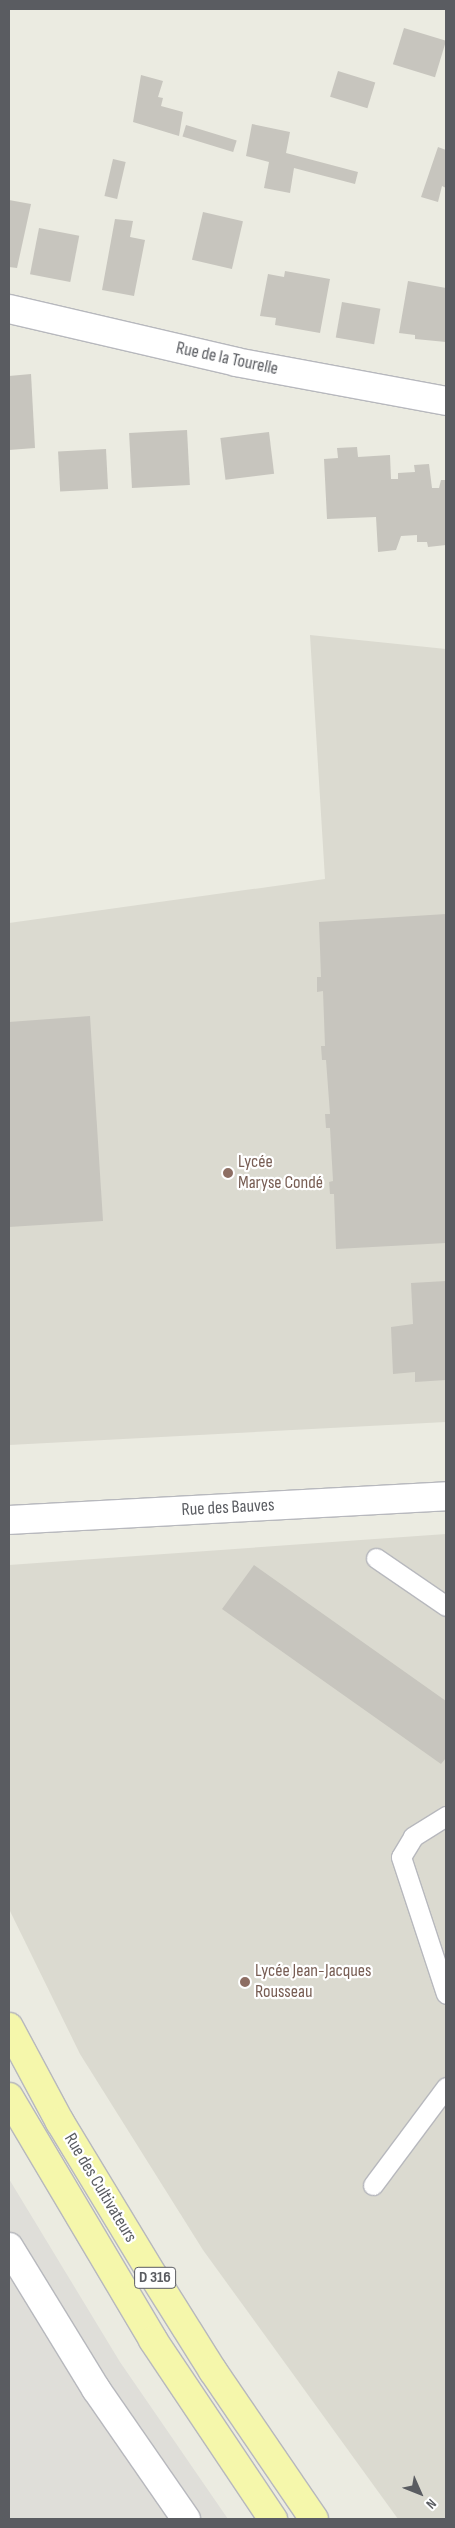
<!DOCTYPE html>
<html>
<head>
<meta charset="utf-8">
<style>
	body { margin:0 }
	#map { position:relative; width:455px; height:2528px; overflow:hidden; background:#ebebe1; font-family:"Sofia Sans Condensed",sans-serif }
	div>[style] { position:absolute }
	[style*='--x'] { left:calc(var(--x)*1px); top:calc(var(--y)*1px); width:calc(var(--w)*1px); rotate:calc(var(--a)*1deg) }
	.industrial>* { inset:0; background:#dfded9 }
	.education>* { inset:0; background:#dbdad0 }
	.building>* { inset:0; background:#c7c5be; transform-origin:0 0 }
	.roads { filter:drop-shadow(1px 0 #b7b8bd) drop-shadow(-1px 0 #b7b8bd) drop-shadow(0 1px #b7b8bd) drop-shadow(0 -1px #b7b8bd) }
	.lane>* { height:19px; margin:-9.5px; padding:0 9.5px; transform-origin:9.5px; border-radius:9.5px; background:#fff }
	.street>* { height:28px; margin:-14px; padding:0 14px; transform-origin:14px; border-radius:14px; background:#fff }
	.secondary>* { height:28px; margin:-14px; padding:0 14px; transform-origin:14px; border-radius:14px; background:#fff }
	.primary>* { height:28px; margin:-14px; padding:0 14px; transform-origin:14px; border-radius:14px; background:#f5f7ab }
	.dots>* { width:14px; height:14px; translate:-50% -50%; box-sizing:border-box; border:2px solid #fff; border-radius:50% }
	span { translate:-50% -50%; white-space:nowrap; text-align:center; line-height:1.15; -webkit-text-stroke:4.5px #fff; paint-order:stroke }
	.shield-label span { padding:1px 4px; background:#fff; border:1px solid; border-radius:4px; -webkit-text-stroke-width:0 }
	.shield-label { font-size:16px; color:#5a5c61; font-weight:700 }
	.street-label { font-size:18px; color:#5a5c61 }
	.education-label { font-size:18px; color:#785e54 }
	.left { translate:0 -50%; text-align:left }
	.frame { position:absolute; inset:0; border:10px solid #5a5c61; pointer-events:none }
	.north { position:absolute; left:395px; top:2468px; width:50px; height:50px; -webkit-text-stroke:4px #fff; paint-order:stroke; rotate:134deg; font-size:14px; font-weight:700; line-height:20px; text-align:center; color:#5a5c61 }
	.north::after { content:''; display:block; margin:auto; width:18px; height:22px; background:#5a5c61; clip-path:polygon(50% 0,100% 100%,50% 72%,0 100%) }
</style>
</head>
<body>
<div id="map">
	<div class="industrial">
		<i style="clip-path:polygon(9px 2179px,120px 2362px,228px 2519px,9px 2519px)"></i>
	</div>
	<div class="education">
		<i style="clip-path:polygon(310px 635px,446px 649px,446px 1422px,9px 1445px,9px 923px,325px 879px)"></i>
		<i style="clip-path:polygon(446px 1534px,446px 2519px,398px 2519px,203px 2250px,80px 2054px,9px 1909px,9px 1565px)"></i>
	</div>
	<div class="building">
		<i style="left:404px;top:28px;width:44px;height:38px;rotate:17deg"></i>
		<i style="left:338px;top:71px;width:39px;height:27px;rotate:17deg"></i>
		<i style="clip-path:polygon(141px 75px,163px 81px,158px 97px,163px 98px,161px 106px,183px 112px,179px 136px,133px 122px)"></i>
		<i style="clip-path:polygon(252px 124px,290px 132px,286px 153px,358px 172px,355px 184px,294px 168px,290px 193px,264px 188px,269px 162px,246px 156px)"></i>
		<i style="left:186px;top:125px;width:53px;height:12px;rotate:17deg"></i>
		<i style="clip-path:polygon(438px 147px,446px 150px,446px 188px,442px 186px,438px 202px,421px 197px)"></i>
		<i style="left:113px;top:159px;width:13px;height:38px;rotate:13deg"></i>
		<i style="clip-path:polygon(9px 200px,31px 204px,17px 268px,9px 267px)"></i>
		<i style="left:203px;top:212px;width:41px;height:49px;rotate:13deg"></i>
		<i style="clip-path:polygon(115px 219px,133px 221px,130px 237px,145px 240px,134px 296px,102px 290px)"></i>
		<i style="left:39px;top:228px;width:41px;height:47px;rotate:11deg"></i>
		<i style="clip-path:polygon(285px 271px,330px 279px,320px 333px,275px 325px,276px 318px,260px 316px,268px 274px,284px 277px)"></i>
		<i style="clip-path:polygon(408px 281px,446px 288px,446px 342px,415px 339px,415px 335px,399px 333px)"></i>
		<i style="left:342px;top:302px;width:39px;height:36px;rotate:10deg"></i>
		<i style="clip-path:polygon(31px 374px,35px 448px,9px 450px,9px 376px)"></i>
		<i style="left:187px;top:430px;width:55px;height:58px;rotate:87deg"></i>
		<i style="left:269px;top:432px;width:42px;height:49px;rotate:83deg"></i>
		<i style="clip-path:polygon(357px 447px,358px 457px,390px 455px,391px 479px,398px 479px,398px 473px,415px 472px,414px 465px,429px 464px,432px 488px,439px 488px,441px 480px,446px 480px,446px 545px,428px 547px,427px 542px,417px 542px,417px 535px,401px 536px,396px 550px,378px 552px,376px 517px,327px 519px,324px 459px,338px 458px,337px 448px)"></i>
		<i style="left:106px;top:449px;width:40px;height:48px;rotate:87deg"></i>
		<i style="clip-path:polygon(446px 914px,446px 1243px,336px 1249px,334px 1194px,330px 1194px,329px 1182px,333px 1181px,330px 1128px,326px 1128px,325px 1114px,330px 1114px,326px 1060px,322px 1060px,321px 1046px,325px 1046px,323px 991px,317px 992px,317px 977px,321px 977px,319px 922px)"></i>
		<i style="clip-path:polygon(90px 1016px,103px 1221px,9px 1227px,9px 1022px)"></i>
		<i style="clip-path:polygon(446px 1281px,446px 1380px,415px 1382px,415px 1372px,393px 1374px,391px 1327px,413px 1324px,411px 1283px)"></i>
		<i style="clip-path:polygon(254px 1565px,446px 1701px,446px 1758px,441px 1764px,222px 1609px)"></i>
	</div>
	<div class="roads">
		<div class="lane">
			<i style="--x:376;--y:1558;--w:85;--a:34.4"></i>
			<i style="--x:446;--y:1816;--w:39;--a:148"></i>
			<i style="--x:413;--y:1837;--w:23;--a:121"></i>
			<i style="--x:401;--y:1857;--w:144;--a:71.8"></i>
			<i style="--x:373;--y:2185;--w:122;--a:-53.3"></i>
		</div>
		<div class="street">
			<i style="--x:9;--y:309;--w:233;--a:13.1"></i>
			<i style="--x:236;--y:362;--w:214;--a:10.5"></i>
			<i style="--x:9;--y:2247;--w:167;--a:58.5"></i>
			<i style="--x:96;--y:2389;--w:158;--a:55.3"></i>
		</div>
		<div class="secondary">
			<i style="--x:9;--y:1520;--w:438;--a:-3.1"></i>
		</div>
		<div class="primary">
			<i style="--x:9;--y:2027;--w:108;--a:61.8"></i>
			<i style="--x:60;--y:2122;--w:181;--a:58.8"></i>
			<i style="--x:154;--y:2277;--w:111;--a:57.9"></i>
			<i style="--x:213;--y:2371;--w:179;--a:55.7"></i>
			<i style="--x:9;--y:2097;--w:282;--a:59.3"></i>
			<i style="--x:153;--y:2340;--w:216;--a:56.2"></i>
		</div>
	</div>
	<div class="dots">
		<i style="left:228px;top:1173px;background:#8d6e63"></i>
		<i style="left:245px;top:1982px;background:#8d6e63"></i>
	</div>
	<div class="shield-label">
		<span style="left:155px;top:2278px">D 316</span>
	</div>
	<div class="street-label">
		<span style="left:227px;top:359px;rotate:12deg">Rue de la Tourelle</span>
		<span style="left:228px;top:1508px;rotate:-3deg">Rue des Bauves</span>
		<span style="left:100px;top:2188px;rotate:59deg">Rue des Cultivateurs</span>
	</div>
	<div class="education-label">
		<span class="left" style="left:238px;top:1173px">Lycée<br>Maryse Condé</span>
		<span class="left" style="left:255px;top:1982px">Lycée Jean-Jacques<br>Rousseau</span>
	</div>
	<div class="frame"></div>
	<div class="north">N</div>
</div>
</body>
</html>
